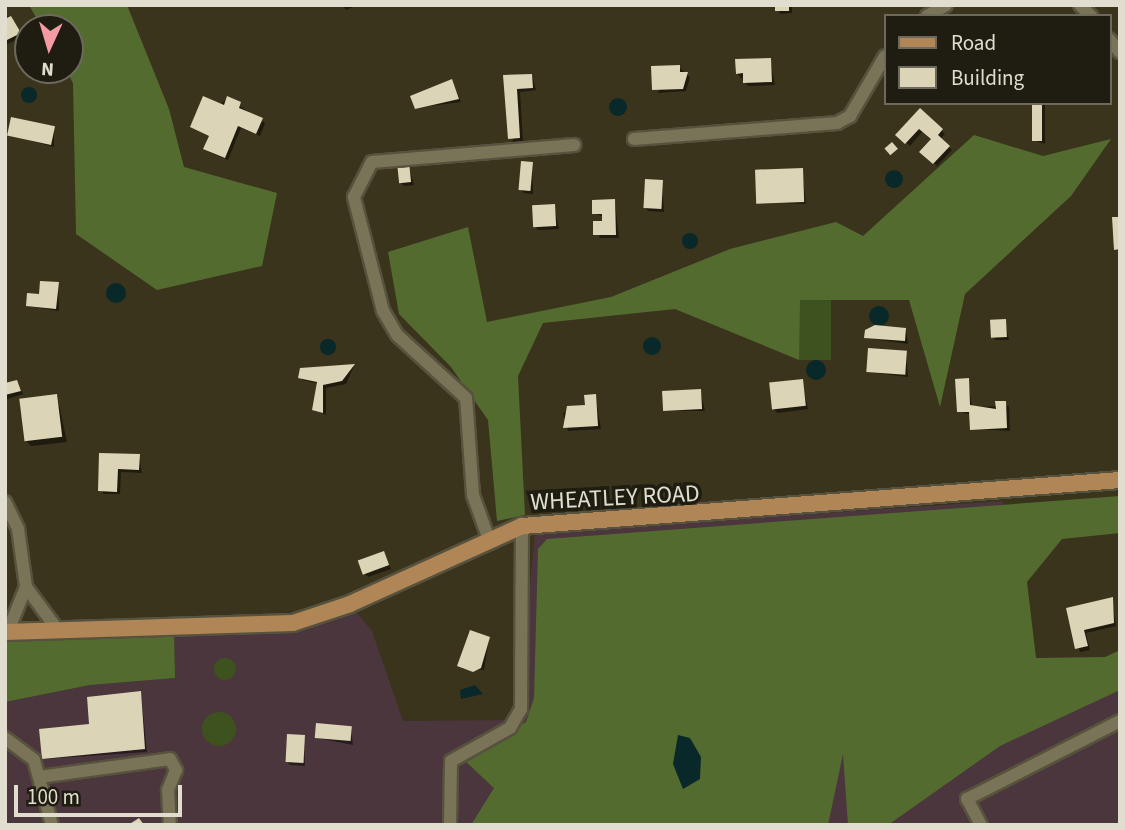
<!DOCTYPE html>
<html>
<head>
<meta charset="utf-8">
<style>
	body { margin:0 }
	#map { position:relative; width:1125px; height:830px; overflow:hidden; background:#3a341c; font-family:"Source Sans 3",sans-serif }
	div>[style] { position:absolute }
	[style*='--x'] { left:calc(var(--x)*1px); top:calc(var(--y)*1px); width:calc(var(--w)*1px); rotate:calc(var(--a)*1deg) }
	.education>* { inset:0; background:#4a363c }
	.green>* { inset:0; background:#3e521f; transform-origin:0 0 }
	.round { border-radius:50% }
	.forest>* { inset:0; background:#546b30 }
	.water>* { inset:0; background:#09282a }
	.shadow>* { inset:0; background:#0007 }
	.building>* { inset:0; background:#dbd4b7; transform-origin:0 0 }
	.roads { filter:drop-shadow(2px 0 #57523d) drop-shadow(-2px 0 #57523d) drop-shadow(0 2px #57523d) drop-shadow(0 -2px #57523d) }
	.minor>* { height:12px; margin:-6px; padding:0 6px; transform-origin:6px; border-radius:6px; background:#797358 }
	.major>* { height:16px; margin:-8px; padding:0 8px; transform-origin:8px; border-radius:8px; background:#b18656 }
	span { translate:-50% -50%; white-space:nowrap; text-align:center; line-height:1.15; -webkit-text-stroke:7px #1f1c11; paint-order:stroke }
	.street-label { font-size:24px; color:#e1ddcf }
	.frame { position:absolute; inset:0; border:7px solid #e1ddcf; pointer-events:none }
	.legend { position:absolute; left:884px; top:14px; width:228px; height:91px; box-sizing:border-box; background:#1f1c11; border:2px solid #6d695d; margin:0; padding:9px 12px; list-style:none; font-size:21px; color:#e1ddcf }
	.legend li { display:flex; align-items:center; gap:14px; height:35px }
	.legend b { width:35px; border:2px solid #6d695d }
	.north { position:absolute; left:14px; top:14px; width:70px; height:70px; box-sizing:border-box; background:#1f1c11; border:2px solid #6d695d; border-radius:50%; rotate:184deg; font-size:19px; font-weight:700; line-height:28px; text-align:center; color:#e1ddcf }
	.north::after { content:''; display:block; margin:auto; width:24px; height:32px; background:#f49aa2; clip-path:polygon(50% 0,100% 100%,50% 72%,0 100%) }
	.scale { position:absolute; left:14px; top:785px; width:168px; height:32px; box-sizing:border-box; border:4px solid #e1ddcf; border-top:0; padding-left:9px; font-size:21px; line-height:24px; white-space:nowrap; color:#e1ddcf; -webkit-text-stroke:5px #1f1c11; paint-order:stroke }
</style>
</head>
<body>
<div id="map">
	<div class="education">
		<i style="clip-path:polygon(1003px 501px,1011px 686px,1120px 663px,1120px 825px,5px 825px,5px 702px,90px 685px,175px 678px,174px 629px,277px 624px,350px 604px,372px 631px,403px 721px,517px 720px,535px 532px)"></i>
	</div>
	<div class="green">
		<i style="left:799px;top:300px;width:32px;height:60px"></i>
		<i class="round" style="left:214px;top:658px;width:22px;height:22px"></i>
		<i class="round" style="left:202px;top:712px;width:34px;height:34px"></i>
	</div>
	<div class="forest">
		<i style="clip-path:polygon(29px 5px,127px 5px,169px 109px,184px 167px,277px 193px,262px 266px,157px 290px,76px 234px,73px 83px,66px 70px,70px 28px,42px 28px)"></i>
		<i style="clip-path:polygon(974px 135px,1043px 156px,1111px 139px,1071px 196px,965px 294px,940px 407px,909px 300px,800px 300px,799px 360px,675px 309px,543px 323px,518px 376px,525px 515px,497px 521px,488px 420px,451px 367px,399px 314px,388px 252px,468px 227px,487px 322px,611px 297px,730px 249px,836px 222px,863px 236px)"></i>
		<i style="clip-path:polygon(1120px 496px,1120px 533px,1062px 539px,1027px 582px,1036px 658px,1105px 657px,1120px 650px,1120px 690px,1000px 746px,888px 825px,848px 825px,843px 754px,828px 825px,471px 825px,494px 788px,465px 761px,526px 722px,534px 698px,538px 549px,547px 539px)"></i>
		<i style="clip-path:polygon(174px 629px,175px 678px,90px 685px,5px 702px,5px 632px)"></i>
	</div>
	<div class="water">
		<i class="round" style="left:21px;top:87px;width:16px;height:16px"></i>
		<i class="round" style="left:609px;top:98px;width:18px;height:18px"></i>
		<i class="round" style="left:885px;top:170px;width:18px;height:18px"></i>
		<i class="round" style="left:682px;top:233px;width:16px;height:16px"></i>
		<i class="round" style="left:106px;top:283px;width:20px;height:20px"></i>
		<i class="round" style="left:869px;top:306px;width:20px;height:20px"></i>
		<i class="round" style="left:643px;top:337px;width:18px;height:18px"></i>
		<i class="round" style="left:320px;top:339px;width:16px;height:16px"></i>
		<i class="round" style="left:806px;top:360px;width:20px;height:20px"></i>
		<i style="clip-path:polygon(475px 685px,483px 694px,461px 699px,460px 690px)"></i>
		<i style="clip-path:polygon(678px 735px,690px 738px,701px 757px,700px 779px,683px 789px,673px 764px)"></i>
	</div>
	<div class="shadow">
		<i style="clip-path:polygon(358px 5px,346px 10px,342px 5px)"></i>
		<i style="clip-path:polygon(777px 5px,792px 5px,792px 13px,780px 14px)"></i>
		<i style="clip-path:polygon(5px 21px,14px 21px,23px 37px,5px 45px)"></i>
		<i style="clip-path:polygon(770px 60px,775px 85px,748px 86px,737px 73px)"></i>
		<i style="clip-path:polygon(679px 67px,690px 77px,686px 91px,657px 93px)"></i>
		<i style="clip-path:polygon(532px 75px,536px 90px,520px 92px,523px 141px,513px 142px,505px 77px)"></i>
		<i style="clip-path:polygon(452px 81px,461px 102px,416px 108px)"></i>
		<i style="clip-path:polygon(228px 98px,265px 123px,260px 136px,241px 128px,228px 160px,209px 152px,210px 137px,192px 127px)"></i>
		<i style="clip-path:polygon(1033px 103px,1073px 103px,1045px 104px,1045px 144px,1033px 140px)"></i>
		<i style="clip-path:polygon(920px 111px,945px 134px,940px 139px,952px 150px,937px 166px,922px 152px,933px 139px,923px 131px,910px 146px,898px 135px)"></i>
		<i style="clip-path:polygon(54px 127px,54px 147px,10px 135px)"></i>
		<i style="clip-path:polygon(408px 164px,414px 185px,404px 186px,401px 183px)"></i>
		<i style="clip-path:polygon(532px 164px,533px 194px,524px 193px,521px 190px)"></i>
		<i style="clip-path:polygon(802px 170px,806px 204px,758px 202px)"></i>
		<i style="clip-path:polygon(662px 182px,664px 212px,648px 211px,645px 207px)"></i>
		<i style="clip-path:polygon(615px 201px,619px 238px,599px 238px,604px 217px,594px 213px)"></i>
		<i style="clip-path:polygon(554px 205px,559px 229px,538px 230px,535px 227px)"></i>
		<i style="clip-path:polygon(58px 284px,59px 311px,28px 306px,40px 296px)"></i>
		<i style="clip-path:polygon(1005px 321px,1009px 340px,996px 340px,992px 336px)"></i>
		<i style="clip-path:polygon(906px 329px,908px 344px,866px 338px)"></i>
		<i style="clip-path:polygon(906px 352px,908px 377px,868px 372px)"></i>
		<i style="clip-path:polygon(354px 366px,346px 384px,326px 388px,326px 415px,317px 411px,319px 384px,303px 380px,301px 369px)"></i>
		<i style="clip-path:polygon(968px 380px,972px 407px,1009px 406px,1010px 431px,971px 429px,971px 415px,959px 411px)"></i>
		<i style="clip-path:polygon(802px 381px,808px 409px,777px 413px,774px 409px)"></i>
		<i style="clip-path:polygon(17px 382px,23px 394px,7px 399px,5px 385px)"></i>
		<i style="clip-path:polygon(700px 390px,705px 411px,665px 411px)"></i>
		<i style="clip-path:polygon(57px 395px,67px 442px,31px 446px,25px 440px)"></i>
		<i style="clip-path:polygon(595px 396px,601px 429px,568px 431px,563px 413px,587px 407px)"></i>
		<i style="clip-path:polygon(101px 455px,139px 456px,142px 473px,121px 472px,120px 494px,103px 494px)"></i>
		<i style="clip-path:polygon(384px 553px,391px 569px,368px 577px,364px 573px)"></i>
		<i style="clip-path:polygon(1112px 599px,1116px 626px,1086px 633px,1090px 650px,1080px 652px,1068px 609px)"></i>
		<i style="clip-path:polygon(489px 639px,484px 670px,463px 669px,459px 665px)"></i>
		<i style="clip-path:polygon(141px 693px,147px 752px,44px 759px,91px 725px)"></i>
		<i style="clip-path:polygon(351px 728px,353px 745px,317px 738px)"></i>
		<i style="clip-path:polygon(304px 737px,305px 766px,290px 765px,287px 762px)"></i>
	</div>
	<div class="building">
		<i style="left:775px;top:5px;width:14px;height:6px"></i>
		<i style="clip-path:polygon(11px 16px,21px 33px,7px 40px,5px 19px)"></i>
		<i style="clip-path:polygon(771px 58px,772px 82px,743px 83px,743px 73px,736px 74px,735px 59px)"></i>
		<i style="clip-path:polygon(680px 65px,680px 72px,688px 72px,683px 89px,652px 90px,651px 66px)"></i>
		<i style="clip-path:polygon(532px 74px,533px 88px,517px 89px,520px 138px,508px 139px,503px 75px)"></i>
		<i style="clip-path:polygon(452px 79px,459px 99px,415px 109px,410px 96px)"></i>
		<i style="clip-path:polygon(203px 96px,224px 105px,227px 96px,241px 102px,239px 108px,263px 118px,256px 134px,238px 126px,225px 158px,203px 149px,209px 136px,190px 127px)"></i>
		<i style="left:1032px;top:103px;width:10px;height:38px"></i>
		<i style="clip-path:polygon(920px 108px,943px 129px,938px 135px,950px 146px,933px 164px,919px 152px,931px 139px,919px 129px,905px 144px,895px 135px)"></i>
		<i style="left:11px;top:117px;width:45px;height:19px;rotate:12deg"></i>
		<i style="left:892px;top:142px;width:9px;height:10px;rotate:49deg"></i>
		<i style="left:521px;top:161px;width:12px;height:29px;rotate:5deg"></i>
		<i style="left:409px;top:162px;width:20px;height:12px;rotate:84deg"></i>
		<i style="left:803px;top:168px;width:34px;height:48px;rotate:88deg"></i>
		<i style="left:645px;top:179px;width:18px;height:29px;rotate:3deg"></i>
		<i style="clip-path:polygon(615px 199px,616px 235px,593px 235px,593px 221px,602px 221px,602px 214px,592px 214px,592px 200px)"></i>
		<i style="left:555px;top:204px;width:22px;height:23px;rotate:87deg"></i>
		<i style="clip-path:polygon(1112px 217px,1120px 217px,1120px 249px,1114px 250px)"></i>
		<i style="clip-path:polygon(40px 281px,59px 282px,56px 309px,26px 306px,27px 293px,39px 294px)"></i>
		<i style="left:1006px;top:319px;width:18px;height:16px;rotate:87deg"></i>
		<i style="clip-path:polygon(875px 325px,906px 328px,905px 341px,864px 338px,865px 330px)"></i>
		<i style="left:868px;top:348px;width:39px;height:24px;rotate:4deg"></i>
		<i style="clip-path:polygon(355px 364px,342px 381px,323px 385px,323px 413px,312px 410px,317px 382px,298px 378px,300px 368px)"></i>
		<i style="clip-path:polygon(969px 378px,970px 405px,996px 409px,995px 401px,1006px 401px,1007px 428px,970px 430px,969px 412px,957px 412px,955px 379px)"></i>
		<i style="left:803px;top:379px;width:27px;height:34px;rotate:84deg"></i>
		<i style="clip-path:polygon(17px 380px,21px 391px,5px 395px,5px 383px)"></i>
		<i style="left:701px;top:389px;width:20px;height:39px;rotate:87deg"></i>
		<i style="left:57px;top:394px;width:43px;height:38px;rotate:83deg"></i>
		<i style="clip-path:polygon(596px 394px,598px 426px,563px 428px,567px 406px,585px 405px,584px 395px)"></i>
		<i style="clip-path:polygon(99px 453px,140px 454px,139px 470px,118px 469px,117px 492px,98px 491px)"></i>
		<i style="left:384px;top:551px;width:15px;height:28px;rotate:70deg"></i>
		<i style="clip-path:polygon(1113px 597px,1114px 623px,1084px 630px,1088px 646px,1075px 649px,1066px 608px)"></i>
		<i style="clip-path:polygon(470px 630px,490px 637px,481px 668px,473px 672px,457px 666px)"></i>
		<i style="clip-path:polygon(141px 691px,145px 749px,42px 759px,39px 729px,89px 724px,87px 697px)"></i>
		<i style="left:316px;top:723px;width:36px;height:15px;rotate:5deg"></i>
		<i style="left:287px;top:734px;width:18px;height:28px;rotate:3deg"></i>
		<i style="clip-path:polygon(139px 818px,144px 825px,128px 825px)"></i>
	</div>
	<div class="roads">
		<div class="minor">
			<i style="--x:1080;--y:5;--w:16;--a:45"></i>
			<i style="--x:927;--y:16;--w:22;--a:-30"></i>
			<i style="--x:1109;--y:39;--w:17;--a:50"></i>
			<i style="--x:634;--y:139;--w:204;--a:-4.5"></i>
			<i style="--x:837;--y:123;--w:15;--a:-28"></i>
			<i style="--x:850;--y:116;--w:69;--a:-59.7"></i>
			<i style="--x:5;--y:502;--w:30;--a:64"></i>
			<i style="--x:18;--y:529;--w:59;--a:82.1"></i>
			<i style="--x:26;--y:587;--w:48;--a:112.2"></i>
			<i style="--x:488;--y:537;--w:45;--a:-109.7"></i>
			<i style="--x:473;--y:495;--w:97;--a:-94.1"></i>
			<i style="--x:466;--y:398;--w:93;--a:-137.6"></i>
			<i style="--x:397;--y:335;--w:28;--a:-120"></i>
			<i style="--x:383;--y:311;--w:118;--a:-104.3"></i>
			<i style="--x:354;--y:197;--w:39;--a:-63"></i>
			<i style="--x:372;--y:162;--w:203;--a:-4.8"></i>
			<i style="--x:26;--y:587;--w:52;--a:53.6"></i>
			<i style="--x:5;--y:738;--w:36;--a:37"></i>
			<i style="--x:34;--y:760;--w:67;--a:74.5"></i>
			<i style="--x:39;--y:777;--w:132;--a:-7.8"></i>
			<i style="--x:170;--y:759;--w:13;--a:61"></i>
			<i style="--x:176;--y:770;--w:22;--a:112"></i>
			<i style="--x:168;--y:790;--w:35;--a:87"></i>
			<i style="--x:450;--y:825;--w:64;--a:-89.1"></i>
			<i style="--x:451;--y:761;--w:68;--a:-29.2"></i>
			<i style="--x:510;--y:728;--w:22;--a:-60"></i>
			<i style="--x:521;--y:709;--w:183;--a:-89.7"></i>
			<i style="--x:981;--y:825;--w:30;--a:-118"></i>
			<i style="--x:967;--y:799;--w:172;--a:-27"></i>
		</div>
		<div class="major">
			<i style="--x:5;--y:632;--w:288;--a:-1.8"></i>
			<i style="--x:293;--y:623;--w:60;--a:-18.4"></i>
			<i style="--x:350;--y:604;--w:189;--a:-24.4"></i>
			<i style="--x:522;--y:526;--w:600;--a:-4.4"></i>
		</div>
	</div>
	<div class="street-label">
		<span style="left:615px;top:498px;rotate:-3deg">WHEATLEY ROAD</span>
	</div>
	<div class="frame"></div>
	<ul class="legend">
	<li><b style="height:9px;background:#b18656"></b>Road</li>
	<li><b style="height:19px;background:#dbd4b7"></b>Building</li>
	</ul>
	<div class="north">N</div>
	<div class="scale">100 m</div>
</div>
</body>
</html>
